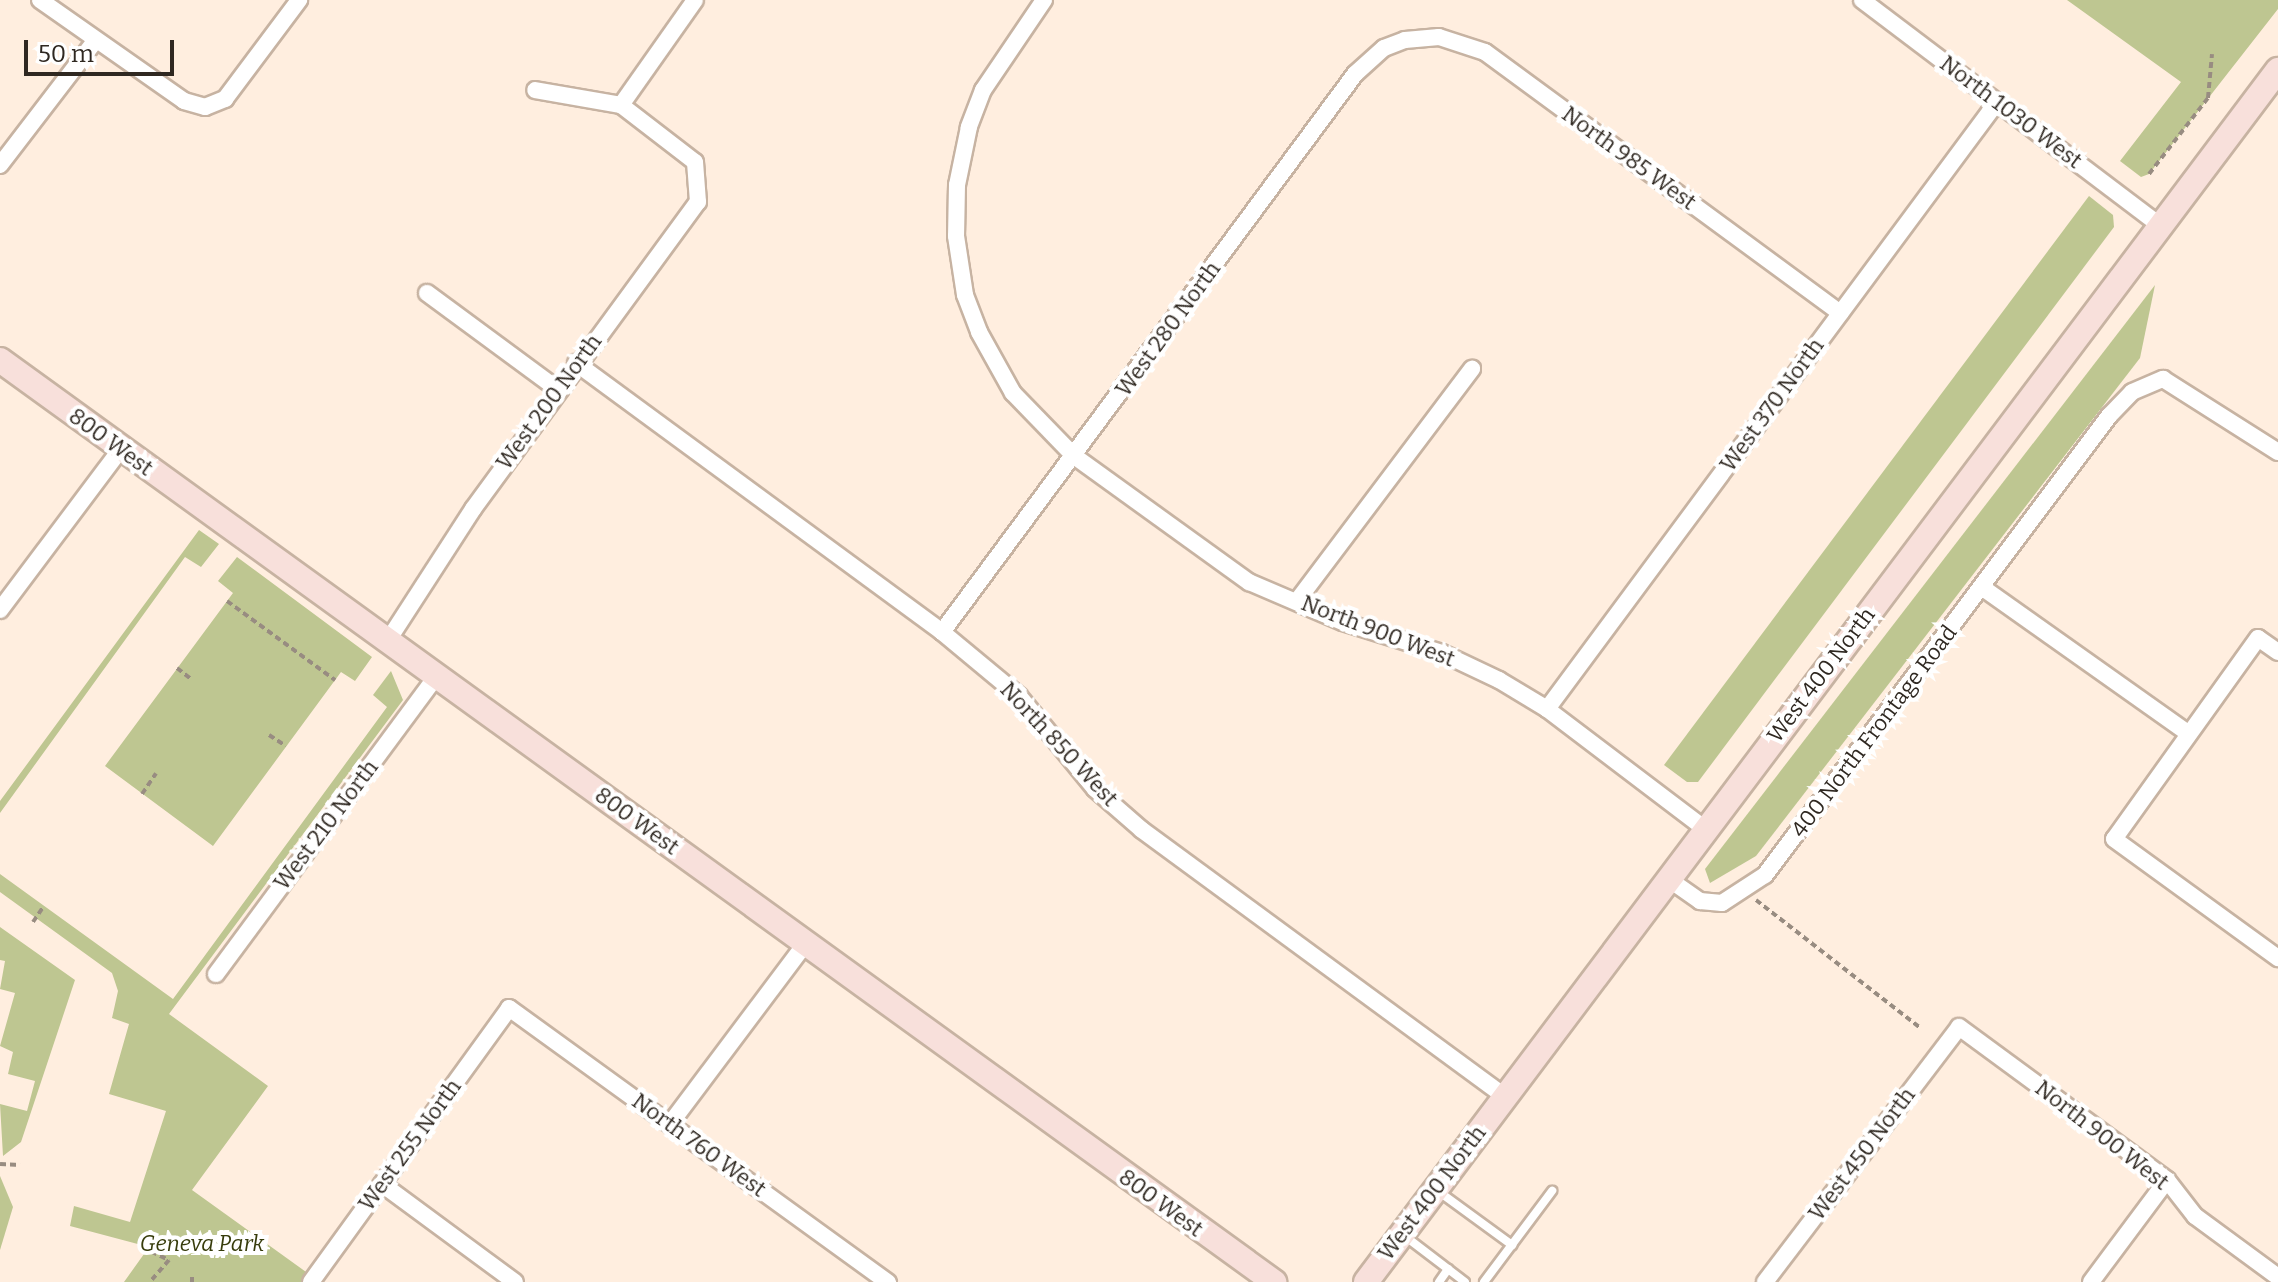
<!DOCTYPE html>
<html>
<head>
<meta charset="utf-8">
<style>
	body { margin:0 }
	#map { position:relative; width:2278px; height:1282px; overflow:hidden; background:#ffeedf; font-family:Bitter,serif }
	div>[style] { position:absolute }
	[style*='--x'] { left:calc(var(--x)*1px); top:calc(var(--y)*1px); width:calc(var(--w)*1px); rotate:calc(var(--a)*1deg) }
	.green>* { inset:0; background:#bec691 }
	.path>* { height:4px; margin-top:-2px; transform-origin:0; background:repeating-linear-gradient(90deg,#988c81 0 6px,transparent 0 10px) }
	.roads { filter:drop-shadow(2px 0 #c7b3a2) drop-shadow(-2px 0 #c7b3a2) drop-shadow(0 2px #c7b3a2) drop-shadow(0 -2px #c7b3a2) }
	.lane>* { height:8px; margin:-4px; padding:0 4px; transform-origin:4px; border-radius:4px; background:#fff }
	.street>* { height:16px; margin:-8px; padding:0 8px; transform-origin:8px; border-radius:8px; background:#fff }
	.secondary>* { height:24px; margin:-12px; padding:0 12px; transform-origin:12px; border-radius:12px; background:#f8e0db }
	span { translate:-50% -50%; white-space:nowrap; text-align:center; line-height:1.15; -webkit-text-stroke:8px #fff; paint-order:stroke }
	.street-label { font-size:22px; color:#2f2821 }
	.park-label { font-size:22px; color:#373c0c; font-style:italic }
	.scale { position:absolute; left:24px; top:40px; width:150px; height:36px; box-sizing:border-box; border:4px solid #2f2821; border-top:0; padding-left:10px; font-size:24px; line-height:28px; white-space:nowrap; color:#2f2821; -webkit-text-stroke:6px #fff; paint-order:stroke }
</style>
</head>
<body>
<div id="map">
	<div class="green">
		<i style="clip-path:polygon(2067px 0,2278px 0,2278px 9px,2149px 174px,2141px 177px,2120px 161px,2181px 82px)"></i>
		<i style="clip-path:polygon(2089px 196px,2113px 215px,2114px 227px,1698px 782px,1687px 782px,1664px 765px)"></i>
		<i style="clip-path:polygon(2155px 285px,2140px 358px,1756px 856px,1710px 883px,1705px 869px)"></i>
		<i style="clip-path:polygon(199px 530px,219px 544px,201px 567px,185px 557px,0 813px,0 801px)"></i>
		<i style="clip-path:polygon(237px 557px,372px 657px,355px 681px,341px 672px,213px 846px,105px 766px,233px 593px,218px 581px)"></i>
		<i style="clip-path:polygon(391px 671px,403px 700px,169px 1014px,268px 1086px,192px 1190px,320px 1282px,124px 1282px,149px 1247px,70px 1226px,74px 1206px,130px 1222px,166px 1111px,109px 1094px,129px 1024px,112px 1018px,118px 991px,112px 973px,0 892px,0 874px,173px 999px,387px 707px,373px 695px)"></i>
		<i style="clip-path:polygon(0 927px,75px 980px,21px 1142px,3px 1156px,0 1104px,27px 1111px,35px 1081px,8px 1074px,13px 1052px,0 1046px,15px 993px,0 989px,5px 961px,0 960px)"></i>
		<i style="clip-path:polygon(0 1176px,13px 1207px,0 1250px)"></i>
	</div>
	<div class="path">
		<i style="--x:2149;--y:174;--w:96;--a:-52.2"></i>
		<i style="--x:2208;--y:98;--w:44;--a:-84.8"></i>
		<i style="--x:227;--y:601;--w:134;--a:36.2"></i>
		<i style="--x:177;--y:668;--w:18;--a:38"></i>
		<i style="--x:269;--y:735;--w:20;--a:33"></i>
		<i style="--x:142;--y:794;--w:25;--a:-56"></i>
		<i style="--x:1756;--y:900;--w:207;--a:37.9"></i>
		<i style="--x:33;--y:922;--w:18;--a:-56"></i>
		<i style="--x:0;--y:1164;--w:20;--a:3"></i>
		<i style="--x:142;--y:1247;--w:30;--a:26"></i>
		<i style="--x:169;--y:1260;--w:29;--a:131"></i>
		<i style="--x:192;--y:1282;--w:5;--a:-90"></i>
	</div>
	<div class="roads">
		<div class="lane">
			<i style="--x:1438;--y:1191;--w:92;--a:36.1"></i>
			<i style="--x:1406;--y:1237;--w:74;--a:37.3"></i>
			<i style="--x:1439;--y:1282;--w:16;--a:-55"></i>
			<i style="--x:1484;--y:1282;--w:114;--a:-53.2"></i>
		</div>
		<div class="street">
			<i style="--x:40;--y:0;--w:176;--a:35"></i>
			<i style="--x:184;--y:101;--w:22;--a:16"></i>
			<i style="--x:205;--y:107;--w:22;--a:-22"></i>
			<i style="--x:225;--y:99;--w:124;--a:-53.2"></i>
			<i style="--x:1044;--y:0;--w:109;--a:124.1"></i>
			<i style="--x:983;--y:90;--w:40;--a:111"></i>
			<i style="--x:969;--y:127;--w:59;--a:101.7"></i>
			<i style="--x:957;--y:185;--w:51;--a:91.1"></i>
			<i style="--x:956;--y:236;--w:60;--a:81.3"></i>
			<i style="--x:965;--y:295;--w:40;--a:69"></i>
			<i style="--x:979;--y:332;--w:70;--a:60.9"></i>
			<i style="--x:1013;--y:393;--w:88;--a:45.9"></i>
			<i style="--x:1074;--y:456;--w:216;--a:35.8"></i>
			<i style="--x:1249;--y:582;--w:102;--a:23.1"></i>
			<i style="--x:1343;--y:622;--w:104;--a:17.4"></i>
			<i style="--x:1442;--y:653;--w:63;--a:25.3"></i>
			<i style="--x:1499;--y:680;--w:56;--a:31.1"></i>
			<i style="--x:1547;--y:709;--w:198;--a:37.2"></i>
			<i style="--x:1862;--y:0;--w:373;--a:37.1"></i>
			<i style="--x:621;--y:105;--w:128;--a:-54.8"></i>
			<i style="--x:0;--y:165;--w:156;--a:-52.5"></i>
			<i style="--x:427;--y:293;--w:162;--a:36.4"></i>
			<i style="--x:576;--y:363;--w:454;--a:36.3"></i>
			<i style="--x:942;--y:632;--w:100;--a:39.7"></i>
			<i style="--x:1019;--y:696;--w:120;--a:50.7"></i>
			<i style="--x:1095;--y:789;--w:62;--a:41.1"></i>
			<i style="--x:1142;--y:830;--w:449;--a:36.3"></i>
			<i style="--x:1983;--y:588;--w:252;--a:35.3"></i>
			<i style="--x:1297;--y:601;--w:291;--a:-53"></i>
			<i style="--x:0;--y:610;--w:200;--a:-53.1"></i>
			<i style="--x:942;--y:632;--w:694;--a:-53.49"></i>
			<i style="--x:1355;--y:74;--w:39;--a:-42"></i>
			<i style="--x:1384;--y:48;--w:22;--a:-21"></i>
			<i style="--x:1405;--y:40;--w:34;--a:-5"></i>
			<i style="--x:1439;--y:37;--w:48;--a:18.1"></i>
			<i style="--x:1485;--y:52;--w:441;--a:36.3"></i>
			<i style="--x:387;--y:642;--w:158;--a:-57.1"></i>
			<i style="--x:473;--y:509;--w:381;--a:-53.8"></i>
			<i style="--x:698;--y:202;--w:40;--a:-94.3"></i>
			<i style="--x:695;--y:162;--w:93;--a:-142.4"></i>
			<i style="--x:621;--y:105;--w:87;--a:-170.1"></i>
			<i style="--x:2278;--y:652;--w:24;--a:-145"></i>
			<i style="--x:2258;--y:638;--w:247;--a:125.6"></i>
			<i style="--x:2114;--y:839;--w:203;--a:36"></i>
			<i style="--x:1547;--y:709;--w:756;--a:-53.45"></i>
			<i style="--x:1670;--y:880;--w:37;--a:35"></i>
			<i style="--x:1700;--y:901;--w:22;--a:5"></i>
			<i style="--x:1722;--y:903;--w:51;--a:-33.1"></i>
			<i style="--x:1765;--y:875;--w:574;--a:-53.15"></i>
			<i style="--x:2109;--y:416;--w:33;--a:-46"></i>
			<i style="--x:2132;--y:392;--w:34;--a:-23"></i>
			<i style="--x:2163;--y:379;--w:136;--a:32.4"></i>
			<i style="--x:216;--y:974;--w:370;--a:-53.5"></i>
			<i style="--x:670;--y:1124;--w:226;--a:-53.1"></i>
			<i style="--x:382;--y:1184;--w:165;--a:36.4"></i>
			<i style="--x:311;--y:1282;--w:338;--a:-54.1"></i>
			<i style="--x:509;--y:1008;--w:468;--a:35.9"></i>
			<i style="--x:1765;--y:1282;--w:320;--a:-52.7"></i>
			<i style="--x:1959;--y:1027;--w:258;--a:36.3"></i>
			<i style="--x:2167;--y:1180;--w:46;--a:52.1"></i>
			<i style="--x:2195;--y:1216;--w:103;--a:36.3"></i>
			<i style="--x:2091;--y:1282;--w:127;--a:-53.3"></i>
		</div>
		<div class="secondary">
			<i style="--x:0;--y:360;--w:1573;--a:35.89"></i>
			<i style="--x:1366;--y:1282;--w:1517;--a:-53.04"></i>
		</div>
	</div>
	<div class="street-label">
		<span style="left:2011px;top:112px;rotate:37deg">North 1030 West</span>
		<span style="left:1629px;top:158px;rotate:36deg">North 985 West</span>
		<span style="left:1168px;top:329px;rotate:-54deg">West 280 North</span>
		<span style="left:549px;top:402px;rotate:-54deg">West 200 North</span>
		<span style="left:1772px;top:405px;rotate:-54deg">West 370 North</span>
		<span style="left:111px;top:442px;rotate:36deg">800 West</span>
		<span style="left:1378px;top:631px;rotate:21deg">North 900 West</span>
		<span style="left:1821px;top:675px;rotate:-53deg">West 400 North</span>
		<span style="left:1874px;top:731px;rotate:-53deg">400 North Frontage Road</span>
		<span style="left:1059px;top:744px;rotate:47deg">North 850 West</span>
		<span style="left:637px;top:821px;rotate:36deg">800 West</span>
		<span style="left:326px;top:825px;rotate:-53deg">West 210 North</span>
		<span style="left:2102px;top:1135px;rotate:38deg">North 900 West</span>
		<span style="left:410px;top:1145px;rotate:-54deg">West 255 North</span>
		<span style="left:699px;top:1145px;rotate:36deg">North 760 West</span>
		<span style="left:1862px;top:1154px;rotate:-53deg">West 450 North</span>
		<span style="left:1432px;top:1193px;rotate:-53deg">West 400 North</span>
		<span style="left:1161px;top:1203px;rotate:36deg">800 West</span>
	</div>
	<div class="park-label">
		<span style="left:202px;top:1244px">Geneva Park</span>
	</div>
	<div class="scale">50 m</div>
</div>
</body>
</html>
